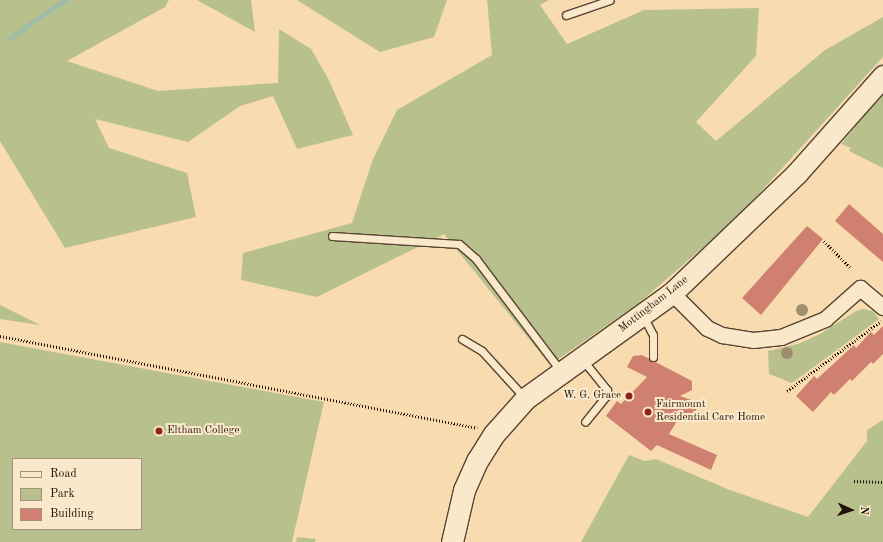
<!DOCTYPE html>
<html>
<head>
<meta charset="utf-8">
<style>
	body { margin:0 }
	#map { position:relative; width:883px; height:542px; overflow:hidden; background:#f8dbae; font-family:"Old Standard TT",serif }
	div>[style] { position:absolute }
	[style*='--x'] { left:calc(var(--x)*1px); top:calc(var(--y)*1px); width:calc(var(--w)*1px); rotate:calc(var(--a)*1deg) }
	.green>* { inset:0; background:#b8c18e }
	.stream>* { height:4.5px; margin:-2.25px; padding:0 2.25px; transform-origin:2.25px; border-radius:2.25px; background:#9ebca6 }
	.building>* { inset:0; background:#d08070 }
	.path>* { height:2.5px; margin-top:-1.25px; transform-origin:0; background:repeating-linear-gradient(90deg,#23120a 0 1px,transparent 0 3px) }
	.roads { filter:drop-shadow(1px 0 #584433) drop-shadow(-1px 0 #584433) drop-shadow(0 1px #584433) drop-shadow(0 -1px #584433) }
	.lane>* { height:7px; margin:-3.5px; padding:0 3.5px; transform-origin:3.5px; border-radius:3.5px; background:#fae8ca }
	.street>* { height:15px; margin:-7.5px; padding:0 7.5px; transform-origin:7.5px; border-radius:7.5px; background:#fae8ca }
	.secondary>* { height:21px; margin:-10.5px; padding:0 10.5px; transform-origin:10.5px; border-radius:10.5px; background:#fae8ca }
	.trees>* { width:12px; height:12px; margin:-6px; border-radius:50%; background:#9f8e6d }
	.dots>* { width:11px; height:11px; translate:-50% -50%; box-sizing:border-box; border:2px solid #fae8ca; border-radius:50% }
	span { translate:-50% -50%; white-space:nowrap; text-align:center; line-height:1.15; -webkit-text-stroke:4px #fae8ca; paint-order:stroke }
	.street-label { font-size:11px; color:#23120a }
	.poi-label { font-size:11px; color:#23120a }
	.right { translate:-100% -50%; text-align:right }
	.left { translate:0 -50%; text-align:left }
	.legend { position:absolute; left:12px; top:458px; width:130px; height:72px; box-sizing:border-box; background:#fae8ca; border:1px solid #a4927d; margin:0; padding:5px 7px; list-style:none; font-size:12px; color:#23120a }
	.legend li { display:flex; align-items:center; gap:8px; height:20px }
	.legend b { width:20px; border:1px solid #a4927d }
	.north { position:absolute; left:831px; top:490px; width:40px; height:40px; -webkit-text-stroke:3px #fae8ca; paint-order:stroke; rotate:93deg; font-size:11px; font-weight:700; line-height:16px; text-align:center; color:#23120a }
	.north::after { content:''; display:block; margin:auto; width:14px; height:18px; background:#23120a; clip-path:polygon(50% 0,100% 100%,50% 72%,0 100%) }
</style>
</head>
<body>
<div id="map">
	<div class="green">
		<i style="clip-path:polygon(0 0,169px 0,165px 7px,67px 61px,158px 91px,278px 83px,279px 29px,311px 49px,329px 80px,353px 135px,297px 149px,273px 96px,240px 106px,188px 142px,95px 119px,109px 148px,187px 173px,196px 217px,65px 248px,0 141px)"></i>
		<i style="clip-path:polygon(197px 0,251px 0,255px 32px)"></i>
		<i style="clip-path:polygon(297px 0,447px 0,434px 37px,380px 52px)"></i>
		<i style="clip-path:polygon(487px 0,549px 0,540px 5px,567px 44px,644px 10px,759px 8px,756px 56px,696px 122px,716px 141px,825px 50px,883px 17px,883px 57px,737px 218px,639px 303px,550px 365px,444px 234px,317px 297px,241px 280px,243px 253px,352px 223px,373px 159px,397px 110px,492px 55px)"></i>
		<i style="clip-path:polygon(883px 92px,883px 168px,849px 151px,851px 148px,841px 144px)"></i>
		<i style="clip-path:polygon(0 305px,40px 325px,0 319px)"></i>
		<i style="clip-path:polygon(863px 309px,873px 311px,879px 319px,792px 383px,769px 374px,768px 351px,798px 344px,820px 334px,856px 311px)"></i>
		<i style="clip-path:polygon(evenodd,0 342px,324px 402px,292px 542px,0 542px,0 342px,13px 459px,141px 459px,141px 529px,13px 529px,13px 459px)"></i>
		<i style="clip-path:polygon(883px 420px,883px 542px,581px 542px,629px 455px,645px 461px,656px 459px,730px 490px,808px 517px,867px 441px,867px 430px)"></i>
		<i style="clip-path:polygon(297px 537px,316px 539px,315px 542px,296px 542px)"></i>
	</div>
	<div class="stream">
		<i style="--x:10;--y:38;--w:67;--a:-34.6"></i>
	</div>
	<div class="building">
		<i style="clip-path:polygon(849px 204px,883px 234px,883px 262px,835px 221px)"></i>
		<i style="clip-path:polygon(807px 226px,823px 239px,761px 315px,742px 298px)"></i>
		<i style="clip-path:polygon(883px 326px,883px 354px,873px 364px,871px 362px,852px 381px,850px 379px,834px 395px,831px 392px,813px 412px,796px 396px,814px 376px,817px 379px,854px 345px,856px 348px,871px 332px,874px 335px)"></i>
		<i style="clip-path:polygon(642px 355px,692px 381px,692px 390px,680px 396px,700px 403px,694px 414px,682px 413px,669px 434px,717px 455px,711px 470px,657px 445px,651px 451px,606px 416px,617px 401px,621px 404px,647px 377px,627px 367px,633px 356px)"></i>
	</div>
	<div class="path">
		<i style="--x:824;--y:241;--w:37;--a:45"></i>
		<i style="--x:0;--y:336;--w:486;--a:10.9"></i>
		<i style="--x:787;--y:391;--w:117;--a:-36.7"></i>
		<i style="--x:854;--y:481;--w:29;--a:2"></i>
	</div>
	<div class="roads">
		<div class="lane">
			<i style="--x:566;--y:15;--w:46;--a:-18.8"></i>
			<i style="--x:332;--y:236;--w:127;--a:3.6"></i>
			<i style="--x:459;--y:244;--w:23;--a:41"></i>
			<i style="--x:476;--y:259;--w:139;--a:52.9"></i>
			<i style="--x:643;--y:316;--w:21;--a:62"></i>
			<i style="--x:653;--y:335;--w:22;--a:90"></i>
			<i style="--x:462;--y:339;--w:23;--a:31"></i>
			<i style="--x:482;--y:351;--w:62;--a:47.6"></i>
			<i style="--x:582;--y:359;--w:40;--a:51"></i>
			<i style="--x:607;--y:390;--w:6;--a:99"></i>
			<i style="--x:606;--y:396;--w:33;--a:129"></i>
		</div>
		<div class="street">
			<i style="--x:672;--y:293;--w:49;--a:45"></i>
			<i style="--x:707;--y:328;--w:17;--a:25"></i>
			<i style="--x:722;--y:335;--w:31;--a:9"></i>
			<i style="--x:753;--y:340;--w:28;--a:-6"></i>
			<i style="--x:781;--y:337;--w:48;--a:-22.2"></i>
			<i style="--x:825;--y:319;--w:47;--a:-41.5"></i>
			<i style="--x:860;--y:288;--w:30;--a:40"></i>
		</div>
		<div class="secondary">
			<i style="--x:452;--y:542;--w:53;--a:-77"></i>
			<i style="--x:464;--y:490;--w:32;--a:-66"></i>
			<i style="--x:477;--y:461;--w:32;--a:-58"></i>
			<i style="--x:494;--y:434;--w:48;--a:-48.4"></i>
			<i style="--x:526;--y:398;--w:180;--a:-35.7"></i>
			<i style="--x:672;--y:293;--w:173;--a:-43.8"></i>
			<i style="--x:797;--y:173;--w:130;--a:-48.4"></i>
		</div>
	</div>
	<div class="trees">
		<i style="left:802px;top:310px"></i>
		<i style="left:787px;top:353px"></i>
	</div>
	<div class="dots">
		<i style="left:629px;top:396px;background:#8f2418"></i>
		<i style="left:648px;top:412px;background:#8f2418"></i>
		<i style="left:159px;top:431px;background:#8f2418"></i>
	</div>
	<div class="street-label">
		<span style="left:654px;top:305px;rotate:-38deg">Mottingham Lane</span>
	</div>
	<div class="poi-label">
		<span class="right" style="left:621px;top:396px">W. G. Grace</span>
		<span class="left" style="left:656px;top:412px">Fairmount<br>Residential Care Home</span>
		<span class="left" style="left:167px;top:431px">Eltham College</span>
	</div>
	<ul class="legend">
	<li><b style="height:5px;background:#fae8ca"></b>Road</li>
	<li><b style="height:11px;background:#b8c18e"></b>Park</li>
	<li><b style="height:11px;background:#d08070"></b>Building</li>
	</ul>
	<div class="north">N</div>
</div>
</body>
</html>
